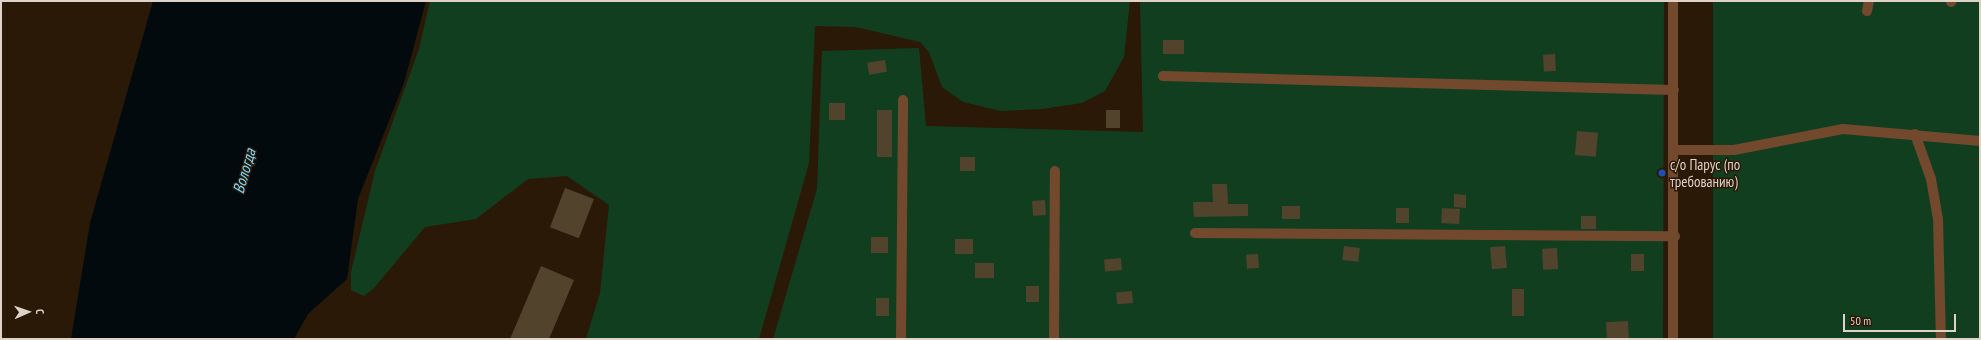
<!DOCTYPE html>
<html>
<head>
<meta charset="utf-8">
<style>
	body { margin:0 }
	#map { position:relative; width:1981px; height:340px; overflow:hidden; background:#2b1908; font-family:"PT Sans Narrow",sans-serif }
	div>[style] { position:absolute }
	[style*='--x'] { left:calc(var(--x)*1px); top:calc(var(--y)*1px); width:calc(var(--w)*1px); rotate:calc(var(--a)*1deg) }
	.green>* { inset:0; background:#123e20; transform-origin:0 0 }
	.water>* { inset:0; background:#020a0e }
	.building>* { inset:0; background:#52432c; transform-origin:0 0 }
	.minor>* { height:10px; margin:-5px; padding:0 5px; transform-origin:5px; border-radius:5px; background:#73492d }
	.dots>* { width:11px; height:11px; translate:-50% -50%; box-sizing:border-box; border:2px solid #2b1908; border-radius:50% }
	span { translate:-50% -50%; white-space:nowrap; text-align:center; line-height:1.15; -webkit-text-stroke:3px #2b1908; paint-order:stroke }
	.poi-label { font-size:15px; color:#dfd2c8 }
	.left { translate:0 -50%; text-align:left }
	.water-label { font-size:16px; color:#7cdafe; font-style:italic }
	.frame { position:absolute; inset:0; border:2px solid #dfd2c8; pointer-events:none }
	.north { position:absolute; left:8px; top:292px; width:40px; height:40px; -webkit-text-stroke:3px #2b1908; paint-order:stroke; rotate:88deg; font-size:11px; font-weight:700; line-height:16px; text-align:center; color:#dfd2c8 }
	.north::after { content:''; display:block; margin:auto; width:14px; height:18px; background:#dfd2c8; clip-path:polygon(50% 0,100% 100%,50% 72%,0 100%) }
	.scale { position:absolute; left:1843px; top:314px; width:113px; height:18px; box-sizing:border-box; border:2px solid #dfd2c8; border-top:0; padding-left:5px; font-size:12px; line-height:14px; white-space:nowrap; color:#dfd2c8; -webkit-text-stroke:3px #2b1908; paint-order:stroke }
</style>
</head>
<body>
<div id="map">
	<div class="green">
		<i style="clip-path:polygon(430px 1px,1130px 1px,1124px 57px,1105px 91px,1082px 103px,1042px 109px,1001px 111px,963px 102px,942px 87px,929px 52px,920px 42px,856px 27px,815px 26px,809px 163px,759px 339px,586px 339px,600px 293px,609px 205px,567px 176px,528px 179px,476px 219px,425px 227px,374px 288px,364px 296px,351px 290px,351px 272px,375px 171px,419px 49px)"></i>
		<i style="clip-path:polygon(1140px 1px,1664px 1px,1663px 339px,773px 339px,817px 189px,822px 51px,919px 48px,926px 126px,1143px 132px)"></i>
		<i style="left:1713px;top:1px;width:267px;height:338px"></i>
	</div>
	<div class="water">
		<i style="clip-path:polygon(153px 1px,426px 1px,404px 83px,358px 199px,347px 279px,308px 314px,294px 339px,71px 339px,90px 223px)"></i>
	</div>
	<div class="building">
		<i style="left:1163px;top:40px;width:21px;height:14px"></i>
		<i style="left:1555px;top:54px;width:17px;height:12px;rotate:87deg"></i>
		<i style="left:885px;top:60px;width:12px;height:18px;rotate:81deg"></i>
		<i style="left:829px;top:103px;width:16px;height:17px"></i>
		<i style="left:877px;top:110px;width:15px;height:47px"></i>
		<i style="left:1106px;top:110px;width:14px;height:18px"></i>
		<i style="left:1577px;top:131px;width:21px;height:24px;rotate:5deg"></i>
		<i style="left:960px;top:157px;width:15px;height:14px"></i>
		<i style="clip-path:polygon(1212px 184px,1227px 184px,1228px 204px,1248px 204px,1248px 216px,1194px 217px,1193px 202px,1213px 202px)"></i>
		<i style="left:565px;top:188px;width:31px;height:42px;rotate:21deg"></i>
		<i style="clip-path:polygon(1454px 194px,1466px 195px,1466px 208px,1454px 207px)"></i>
		<i style="left:1045px;top:200px;width:15px;height:13px;rotate:86deg"></i>
		<i style="left:1300px;top:206px;width:13px;height:18px;rotate:90deg"></i>
		<i style="left:1396px;top:208px;width:13px;height:15px"></i>
		<i style="left:1442px;top:208px;width:18px;height:15px;rotate:3deg"></i>
		<i style="left:1581px;top:216px;width:15px;height:13px"></i>
		<i style="left:871px;top:237px;width:17px;height:16px"></i>
		<i style="left:955px;top:239px;width:18px;height:15px"></i>
		<i style="left:1344px;top:246px;width:16px;height:14px;rotate:7deg"></i>
		<i style="left:1505px;top:246px;width:22px;height:15px;rotate:85deg"></i>
		<i style="left:1557px;top:248px;width:21px;height:15px;rotate:87deg"></i>
		<i style="left:1258px;top:254px;width:14px;height:12px;rotate:86deg"></i>
		<i style="left:1644px;top:254px;width:17px;height:13px;rotate:90deg"></i>
		<i style="left:1121px;top:258px;width:12px;height:17px;rotate:85deg"></i>
		<i style="left:975px;top:263px;width:19px;height:15px"></i>
		<i style="clip-path:polygon(541px 266px,574px 280px,549px 339px,510px 339px)"></i>
		<i style="left:1026px;top:286px;width:13px;height:16px"></i>
		<i style="left:1512px;top:289px;width:12px;height:27px"></i>
		<i style="left:1132px;top:291px;width:12px;height:16px;rotate:85deg"></i>
		<i style="left:876px;top:298px;width:13px;height:18px"></i>
		<i style="left:1628px;top:321px;width:18px;height:22px;rotate:87deg"></i>
	</div>
	<div class="minor">
		<i style="--x:1951;--y:2;--w:1;--a:-45"></i>
		<i style="--x:1867;--y:11;--w:10;--a:-79"></i>
		<i style="--x:1163;--y:76;--w:511;--a:1.57"></i>
		<i style="--x:1915;--y:134;--w:48;--a:70.4"></i>
		<i style="--x:1931;--y:179;--w:41;--a:80.1"></i>
		<i style="--x:1938;--y:219;--w:120;--a:88.6"></i>
		<i style="--x:1675;--y:150;--w:59;--a:0"></i>
		<i style="--x:1734;--y:150;--w:111;--a:-10.9"></i>
		<i style="--x:1843;--y:129;--w:138;--a:5"></i>
		<i style="--x:1195;--y:233;--w:480;--a:0.4"></i>
		<i style="--x:901;--y:339;--w:239;--a:-89.5"></i>
		<i style="--x:1054;--y:339;--w:168;--a:-89.7"></i>
		<i style="--x:1673;--y:339;--w:338;--a:-90"></i>
	</div>
	<div class="dots">
		<i style="left:1662px;top:173px;background:#1a4fb4"></i>
	</div>
	<div class="poi-label">
		<span class="left" style="left:1670px;top:173px">с/о Парус (по<br>требованию)</span>
	</div>
	<div class="water-label">
		<span style="left:244px;top:171px;rotate:-74deg">Вологда</span>
	</div>
	<div class="frame"></div>
	<div class="north">С</div>
	<div class="scale">50 m</div>
</div>
</body>
</html>
